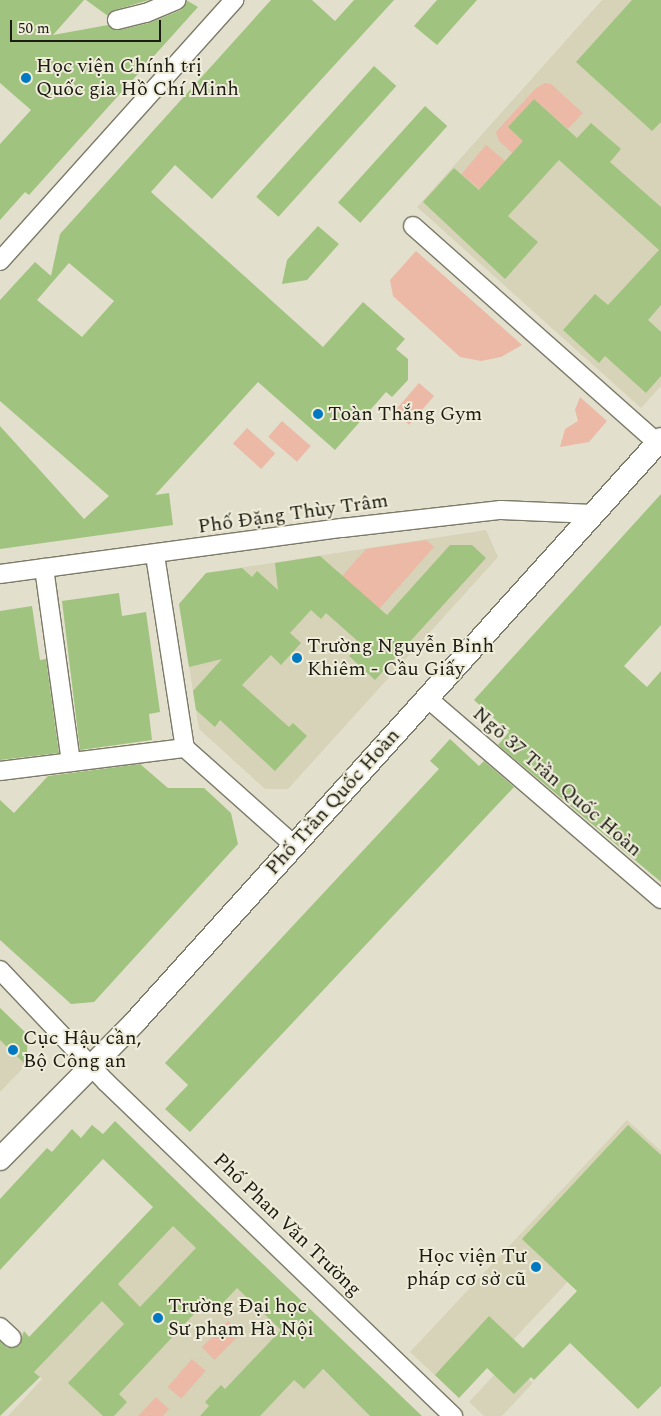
<!DOCTYPE html>
<html>
<head>
<meta charset="utf-8">
<style>
	body { margin:0 }
	#map { position:relative; width:661px; height:1416px; overflow:hidden; background:#e2e0cc; font-family:Spectral,serif }
	div>[style] { position:absolute }
	[style*='--x'] { left:calc(var(--x)*1px); top:calc(var(--y)*1px); width:calc(var(--w)*1px); rotate:calc(var(--a)*1deg) }
	.built>* { inset:0; background:#d7d3b8 }
	.green>* { inset:0; background:#ebb9a5; transform-origin:0 0 }
	.building>* { inset:0; background:#a0c37f; transform-origin:0 0 }
	.roads { filter:drop-shadow(1px 0 #7c7a68) drop-shadow(-1px 0 #7c7a68) drop-shadow(0 1px #7c7a68) drop-shadow(0 -1px #7c7a68) }
	.minor>* { height:18px; margin:-9px; padding:0 9px; transform-origin:9px; border-radius:9px; background:#fff }
	.tertiary>* { height:22px; margin:-11px; padding:0 11px; transform-origin:11px; border-radius:11px; background:#fff }
	.dots>* { width:14px; height:14px; translate:-50% -50%; box-sizing:border-box; border:2px solid #efedd9; border-radius:50% }
	span { translate:-50% -50%; white-space:nowrap; text-align:center; line-height:1.15; -webkit-text-stroke:4px #efedd9; paint-order:stroke }
	.poi-label { font-size:20px; color:#1c1b14 }
	.left { translate:0 -50%; text-align:left }
	.right { translate:-100% -50%; text-align:right }
	.street-label { font-size:20px; color:#1c1b14 }
	.scale { position:absolute; left:10px; top:20px; width:151px; height:22px; box-sizing:border-box; border:2px solid #1c1b14; border-top:0; padding-left:6px; font-size:15px; line-height:18px; white-space:nowrap; color:#1c1b14; -webkit-text-stroke:4px #efedd9; paint-order:stroke }
</style>
</head>
<body>
<div id="map">
	<div class="built">
		<i style="clip-path:polygon(602px 0,661px 0,661px 386px,641px 408px,417px 207px)"></i>
		<i style="clip-path:polygon(486px 530px,498px 557px,288px 789px,265px 789px,199px 729px,179px 604px,206px 573px)"></i>
		<i style="clip-path:polygon(0 1008px,28px 1035px,26px 1065px,0 1092px)"></i>
		<i style="clip-path:polygon(627px 1120px,661px 1151px,661px 1182px,459px 1398px,410px 1352px)"></i>
		<i style="clip-path:polygon(154px 1207px,204px 1256px,371px 1416px,8px 1416px,42px 1379px,9px 1347px,24px 1331px,30px 1337px)"></i>
		<i style="clip-path:polygon(508px 1360px,533px 1383px,502px 1416px,484px 1416px,469px 1402px)"></i>
	</div>
	<div class="green">
		<i style="clip-path:polygon(545px 83px,551px 84px,583px 113px,568px 129px,534px 99px,509px 127px,538px 154px,527px 166px,499px 141px,496px 132px,536px 88px)"></i>
		<i style="left:486px;top:145px;width:25px;height:38px;rotate:40deg"></i>
		<i style="clip-path:polygon(416px 251px,522px 345px,501px 357px,481px 361px,460px 357px,393px 296px,390px 280px)"></i>
		<i style="left:419px;top:383px;width:20px;height:38px;rotate:41deg"></i>
		<i style="clip-path:polygon(580px 397px,607px 421px,589px 442px,560px 447px,565px 429px,578px 421px,575px 410px)"></i>
		<i style="left:282px;top:421px;width:38px;height:21px;rotate:41deg"></i>
		<i style="left:247px;top:428px;width:38px;height:21px;rotate:42deg"></i>
		<i style="clip-path:polygon(426px 540px,434px 547px,379px 609px,342px 576px,366px 549px)"></i>
		<i style="left:228px;top:1321px;width:18px;height:37px;rotate:45deg"></i>
		<i style="left:192px;top:1359px;width:18px;height:37px;rotate:41deg"></i>
		<i style="clip-path:polygon(156px 1397px,169px 1409px,163px 1416px,138px 1416px)"></i>
	</div>
	<div class="building">
		<i style="clip-path:polygon(0 0,84px 0,53px 35px,108px 25px,119px 30px,149px 23px,181px 10px,186px 0,198px 7px,29px 195px,25px 192px,0 220px,0 144px,31px 110px,0 83px)"></i>
		<i style="clip-path:polygon(86px 0,149px 0,115px 10px,108px 16px)"></i>
		<i style="clip-path:polygon(evenodd,271px 0,312px 0,335px 21px,354px 0,394px 0,212px 199px,175px 165px,151px 192px,323px 347px,363px 302px,405px 339px,396px 349px,408px 359px,408px 380px,392px 397px,386px 392px,335px 450px,258px 382px,155px 495px,169px 493px,173px 525px,0 549px,0 426px,84px 519px,109px 496px,0 401px,0 300px,35px 262px,51px 276px,60px 234px,271px 0,69px 263px,114px 301px,82px 337px,37px 300px,69px 263px)"></i>
		<i style="clip-path:polygon(437px 0,477px 0,437px 45px,414px 26px)"></i>
		<i style="clip-path:polygon(632px 0,661px 0,661px 122px,652px 131px,576px 62px)"></i>
		<i style="left:374px;top:66px;width:30px;height:176px;rotate:42deg"></i>
		<i style="clip-path:polygon(534px 99px,577px 138px,591px 123px,621px 149px,610px 162px,661px 207px,661px 305px,648px 320px,661px 332px,661px 376px,646px 393px,605px 356px,599px 363px,563px 330px,595px 294px,608px 305px,659px 250px,559px 160px,508px 216px,538px 242px,505px 279px,423px 202px,454px 168px,479px 190px,523px 141px,508px 127px)"></i>
		<i style="left:425px;top:106px;width:30px;height:130px;rotate:42deg"></i>
		<i style="clip-path:polygon(318px 226px,339px 244px,307px 280px,282px 284px,287px 260px)"></i>
		<i style="clip-path:polygon(661px 494px,661px 625px,624px 666px,647px 687px,661px 671px,661px 882px,498px 745px,509px 732px,474px 700px)"></i>
		<i style="clip-path:polygon(450px 545px,472px 545px,486px 558px,375px 680px,349px 656px,361px 644px,326px 613px,321px 619px,311px 610px,290px 633px,301px 643px,281px 665px,271px 655px,242px 685px,289px 727px,293px 723px,307px 736px,275px 771px,220px 720px,215px 727px,196px 710px,193px 691px,222px 659px,189px 667px,179px 604px,206px 573px,242px 568px,252px 577px,257px 571px,278px 590px,275px 563px,320px 556px,387px 615px)"></i>
		<i style="clip-path:polygon(119px 593px,122px 616px,146px 612px,160px 712px,149px 714px,152px 740px,80px 750px,62px 601px)"></i>
		<i style="clip-path:polygon(32px 606px,40px 660px,46px 659px,59px 753px,0 760px,0 611px)"></i>
		<i style="clip-path:polygon(450px 739px,479px 766px,484px 761px,514px 787px,190px 1132px,165px 1109px,188px 1085px,165px 1063px,439px 769px,430px 761px)"></i>
		<i style="clip-path:polygon(140px 764px,168px 788px,204px 788px,231px 813px,238px 844px,94px 1002px,71px 1004px,0 940px,0 800px,14px 813px,48px 776px)"></i>
		<i style="clip-path:polygon(0 1008px,28px 1035px,26px 1065px,0 1040px)"></i>
		<i style="clip-path:polygon(evenodd,115px 1121px,197px 1201px,422px 1416px,370px 1416px,323px 1369px,304px 1389px,294px 1380px,260px 1416px,200px 1416px,209px 1406px,205px 1402px,221px 1385px,225px 1389px,281px 1330px,237px 1288px,219px 1307px,209px 1298px,119px 1394px,127px 1402px,114px 1416px,103px 1416px,68px 1383px,124px 1324px,102px 1301px,34px 1372px,40px 1377px,0 1416px,0 1341px,7px 1348px,15px 1348px,20px 1345px,24px 1331px,29px 1337px,153px 1207px,103px 1159px,0 1270px,0 1199px,47px 1148px,52px 1152px,72px 1129px,81px 1138px,92px 1125px,103px 1134px,115px 1121px,173px 1226px,196px 1248px,140px 1307px,118px 1284px,173px 1226px)"></i>
		<i style="clip-path:polygon(628px 1125px,661px 1155px,661px 1386px,638px 1409px,570px 1343px,534px 1380px,531px 1377px,514px 1394px,487px 1368px,459px 1398px,435px 1375px,489px 1316px,523px 1348px,577px 1291px,522px 1239px)"></i>
	</div>
	<div class="roads">
		<div class="minor">
			<i style="--x:117;--y:20;--w:30;--a:-14"></i>
			<i style="--x:146;--y:13;--w:33;--a:-23"></i>
			<i style="--x:413;--y:226;--w:327;--a:41.6"></i>
			<i style="--x:0;--y:261;--w:351;--a:-48.1"></i>
			<i style="--x:155;--y:555;--w:195;--a:81.2"></i>
			<i style="--x:44;--y:568;--w:196;--a:82.1"></i>
			<i style="--x:0;--y:574;--w:345;--a:-7.7"></i>
			<i style="--x:342;--y:528;--w:160;--a:-6.5"></i>
			<i style="--x:501;--y:510;--w:92;--a:2.5"></i>
			<i style="--x:426;--y:697;--w:310;--a:40.7"></i>
			<i style="--x:0;--y:771;--w:186;--a:-7.1"></i>
			<i style="--x:185;--y:748;--w:147;--a:41.7"></i>
			<i style="--x:0;--y:970;--w:154;--a:46.6"></i>
			<i style="--x:106;--y:1082;--w:482;--a:43.9"></i>
			<i style="--x:0;--y:1327;--w:16;--a:43"></i>
		</div>
		<div class="tertiary">
			<i style="--x:0;--y:1159;--w:192;--a:-45.4"></i>
			<i style="--x:135;--y:1022;--w:785;--a:-47.94"></i>
		</div>
	</div>
	<div class="dots">
		<i style="left:26px;top:78px;background:#0079c2"></i>
		<i style="left:318px;top:414px;background:#0079c2"></i>
		<i style="left:297px;top:658px;background:#0079c2"></i>
		<i style="left:13px;top:1050px;background:#0079c2"></i>
		<i style="left:536px;top:1267px;background:#0079c2"></i>
		<i style="left:158px;top:1318px;background:#0079c2"></i>
	</div>
	<div class="poi-label">
		<span class="left" style="left:36px;top:78px">Học viện Chính trị<br>Quốc gia Hồ Chí Minh</span>
		<span class="left" style="left:328px;top:414px">Toàn Thắng Gym</span>
		<span class="left" style="left:307px;top:658px">Trường Nguyễn Bỉnh<br>Khiêm - Cầu Giấy</span>
		<span class="left" style="left:23px;top:1050px">Cục Hậu cần,<br>Bộ Công an</span>
		<span class="right" style="left:526px;top:1268px">Học viện Tư<br>pháp cơ sở cũ</span>
		<span class="left" style="left:168px;top:1318px">Trường Đại học<br>Sư phạm Hà Nội</span>
	</div>
	<div class="street-label">
		<span style="left:293px;top:514px;rotate:-8deg">Phố Đặng Thùy Trâm</span>
		<span style="left:557px;top:782px;rotate:41deg">Ngõ 37 Trần Quốc Hoàn</span>
		<span style="left:333px;top:802px;rotate:-48deg">Phố Trần Quốc Hoàn</span>
		<span style="left:287px;top:1225px;rotate:44deg">Phố Phan Văn Trường</span>
	</div>
	<div class="scale">50 m</div>
</div>
</body>
</html>
